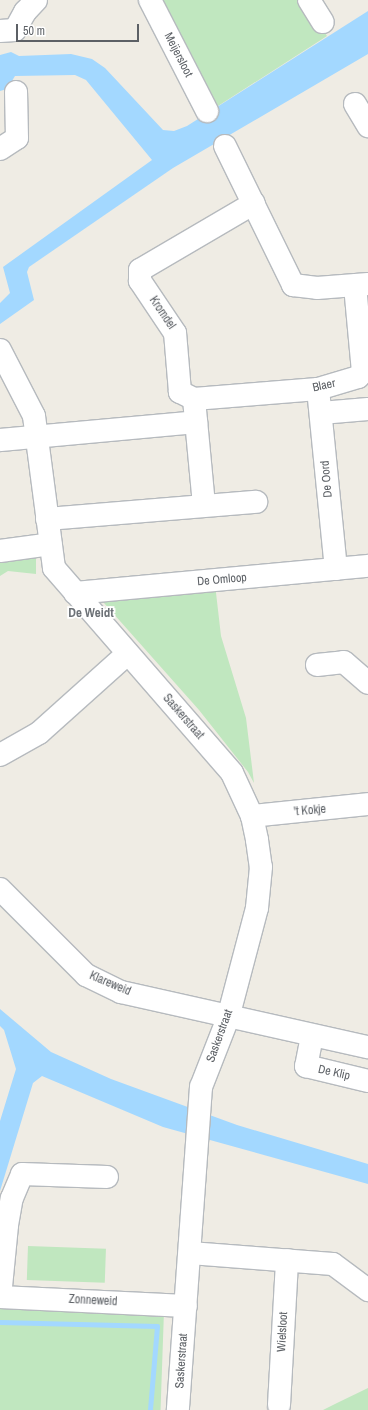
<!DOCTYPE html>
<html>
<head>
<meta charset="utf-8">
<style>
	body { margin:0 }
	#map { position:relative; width:368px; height:1410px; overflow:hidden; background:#efece4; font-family:"Archivo Narrow",sans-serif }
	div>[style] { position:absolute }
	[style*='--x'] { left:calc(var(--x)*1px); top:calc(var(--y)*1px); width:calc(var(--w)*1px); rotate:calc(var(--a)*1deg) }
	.green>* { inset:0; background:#c0e7bf; transform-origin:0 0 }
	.water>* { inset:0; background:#a3d8ff }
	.stream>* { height:5px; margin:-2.5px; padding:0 2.5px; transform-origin:2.5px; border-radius:2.5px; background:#a3d8ff }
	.roads { filter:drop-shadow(1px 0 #b6babe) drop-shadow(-1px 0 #b6babe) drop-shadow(0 1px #b6babe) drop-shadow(0 -1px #b6babe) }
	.minor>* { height:22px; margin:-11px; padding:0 11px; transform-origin:11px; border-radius:11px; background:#fff }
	span { translate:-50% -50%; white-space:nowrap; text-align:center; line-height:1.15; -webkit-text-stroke:3.5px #fff; paint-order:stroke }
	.street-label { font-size:12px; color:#5c6065 }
	.neighbourhood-label { font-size:13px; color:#6d7277; font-weight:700 }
	.scale { position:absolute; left:16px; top:24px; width:123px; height:18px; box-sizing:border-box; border:2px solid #5c6065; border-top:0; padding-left:5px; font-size:12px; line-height:14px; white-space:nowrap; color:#5c6065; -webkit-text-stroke:3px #fff; paint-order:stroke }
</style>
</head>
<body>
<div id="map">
	<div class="green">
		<i style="clip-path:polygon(159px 0,303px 0,327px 36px,218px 106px)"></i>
		<i style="clip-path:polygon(16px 551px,36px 558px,36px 574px,8px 571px,0 576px,0 560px)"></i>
		<i style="clip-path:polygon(215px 584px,221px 636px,246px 718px,254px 783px,248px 772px,199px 710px,96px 594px)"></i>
		<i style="left:28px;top:1246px;width:78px;height:34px;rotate:2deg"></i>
		<i style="left:0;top:1308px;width:164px;height:102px;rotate:2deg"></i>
		<i style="clip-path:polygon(368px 1388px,368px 1410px,323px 1410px,337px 1403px)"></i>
	</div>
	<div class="water">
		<i style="clip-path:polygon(368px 11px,368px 54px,173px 168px,29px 267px,27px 272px,34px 300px,0 324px,0 303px,10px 293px,3px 267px,152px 160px,86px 80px,75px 75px,15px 76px,7px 89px,0 91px,0 55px,11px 52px,19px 56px,71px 54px,92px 59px,105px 68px,163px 130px,174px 131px,187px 126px)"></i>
		<i style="clip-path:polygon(0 1009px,51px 1052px,111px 1079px,237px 1125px,368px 1164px,368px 1184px,163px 1127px,42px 1076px,33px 1083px,0 1191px,0 1121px,16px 1069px,4px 1030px,0 1026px)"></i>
	</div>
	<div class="stream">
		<i style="--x:0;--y:1322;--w:157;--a:1.5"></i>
		<i style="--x:157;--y:1326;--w:84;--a:94.8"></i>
	</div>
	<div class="roads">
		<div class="minor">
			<i style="--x:150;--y:0;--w:125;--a:62.8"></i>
			<i style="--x:309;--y:0;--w:26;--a:58"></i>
			<i style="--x:0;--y:31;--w:15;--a:-4"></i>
			<i style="--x:15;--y:30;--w:21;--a:-61"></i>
			<i style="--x:25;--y:12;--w:16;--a:-47"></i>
			<i style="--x:355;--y:104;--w:26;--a:59"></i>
			<i style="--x:225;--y:146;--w:155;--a:63.9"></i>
			<i style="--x:293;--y:285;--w:24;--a:7"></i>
			<i style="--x:317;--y:288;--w:51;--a:-4.5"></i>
			<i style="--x:0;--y:149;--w:20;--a:-33"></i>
			<i style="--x:17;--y:138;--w:46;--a:-91.2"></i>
			<i style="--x:0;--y:350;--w:74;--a:62.7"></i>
			<i style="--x:34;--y:416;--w:153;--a:82.5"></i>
			<i style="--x:54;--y:568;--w:271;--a:49"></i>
			<i style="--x:232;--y:773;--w:47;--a:65.1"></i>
			<i style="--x:252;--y:816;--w:25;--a:78"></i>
			<i style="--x:257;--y:840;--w:27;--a:82"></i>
			<i style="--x:261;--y:867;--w:41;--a:95.6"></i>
			<i style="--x:257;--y:908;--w:114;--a:104.8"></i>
			<i style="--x:228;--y:1018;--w:74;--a:111.4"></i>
			<i style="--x:201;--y:1087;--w:324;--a:94.1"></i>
			<i style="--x:318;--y:389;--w:181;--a:84.3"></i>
			<i style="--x:194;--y:399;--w:124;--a:-4.6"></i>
			<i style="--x:318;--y:389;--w:42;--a:-16.7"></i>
			<i style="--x:358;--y:377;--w:7;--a:-45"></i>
			<i style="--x:363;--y:372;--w:87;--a:-95.3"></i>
			<i style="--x:321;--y:413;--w:47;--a:-4.9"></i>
			<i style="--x:0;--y:440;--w:197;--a:-5.2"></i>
			<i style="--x:204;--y:505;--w:106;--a:-95.4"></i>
			<i style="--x:194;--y:399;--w:16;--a:-153"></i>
			<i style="--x:180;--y:392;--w:59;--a:-94.8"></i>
			<i style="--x:175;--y:333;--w:63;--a:-123.9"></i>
			<i style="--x:140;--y:281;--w:11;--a:-90"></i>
			<i style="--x:140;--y:270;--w:132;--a:-30.4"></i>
			<i style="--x:47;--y:519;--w:210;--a:-4.7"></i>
			<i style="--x:0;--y:551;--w:51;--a:-7.8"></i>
			<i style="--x:75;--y:593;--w:294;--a:-5.3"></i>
			<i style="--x:317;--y:665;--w:27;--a:-6"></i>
			<i style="--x:344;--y:662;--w:32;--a:41"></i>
			<i style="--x:0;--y:755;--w:45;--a:-29.4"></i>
			<i style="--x:39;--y:733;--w:118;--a:-41.9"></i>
			<i style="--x:252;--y:816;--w:117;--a:-5.9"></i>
			<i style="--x:0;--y:889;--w:122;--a:45"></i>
			<i style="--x:86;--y:975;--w:39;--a:26"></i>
			<i style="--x:121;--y:992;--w:253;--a:12.6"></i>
			<i style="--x:312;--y:1036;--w:31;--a:101"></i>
			<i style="--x:306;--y:1066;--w:64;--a:13.6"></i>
			<i style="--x:190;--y:1253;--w:143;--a:4.4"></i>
			<i style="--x:333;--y:1264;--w:44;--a:36.6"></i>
			<i style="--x:0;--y:1297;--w:72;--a:-84.4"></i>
			<i style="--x:7;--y:1225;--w:27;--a:-80"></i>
			<i style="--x:12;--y:1198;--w:26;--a:-67"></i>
			<i style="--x:22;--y:1174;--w:85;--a:2"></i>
			<i style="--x:0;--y:1297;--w:186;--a:2.8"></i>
			<i style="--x:279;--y:1405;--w:145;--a:-86.8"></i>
		</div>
	</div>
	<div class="street-label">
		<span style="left:178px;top:55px;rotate:63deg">Meijersloot</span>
		<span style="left:162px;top:313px;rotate:56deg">Kromdel</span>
		<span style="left:324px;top:386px;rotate:-12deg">Blaer</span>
		<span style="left:327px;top:479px;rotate:-95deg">De Oord</span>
		<span style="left:222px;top:580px;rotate:-5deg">De Omloop</span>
		<span style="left:183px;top:717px;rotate:49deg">Saskerstraat</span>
		<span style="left:310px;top:811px;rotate:-5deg">'t Kokje</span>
		<span style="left:110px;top:984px;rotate:23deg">Klareweid</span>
		<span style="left:220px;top:1036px;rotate:-70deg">Saskerstraat</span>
		<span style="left:334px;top:1073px;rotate:13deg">De Klip</span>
		<span style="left:93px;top:1301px;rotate:3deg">Zonneweid</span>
		<span style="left:283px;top:1332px;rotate:-87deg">Wielsloot</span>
		<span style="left:182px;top:1361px;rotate:-86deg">Saskerstraat</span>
	</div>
	<div class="neighbourhood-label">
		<span style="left:91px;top:613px">De Weidt</span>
	</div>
	<div class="scale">50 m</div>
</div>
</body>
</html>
